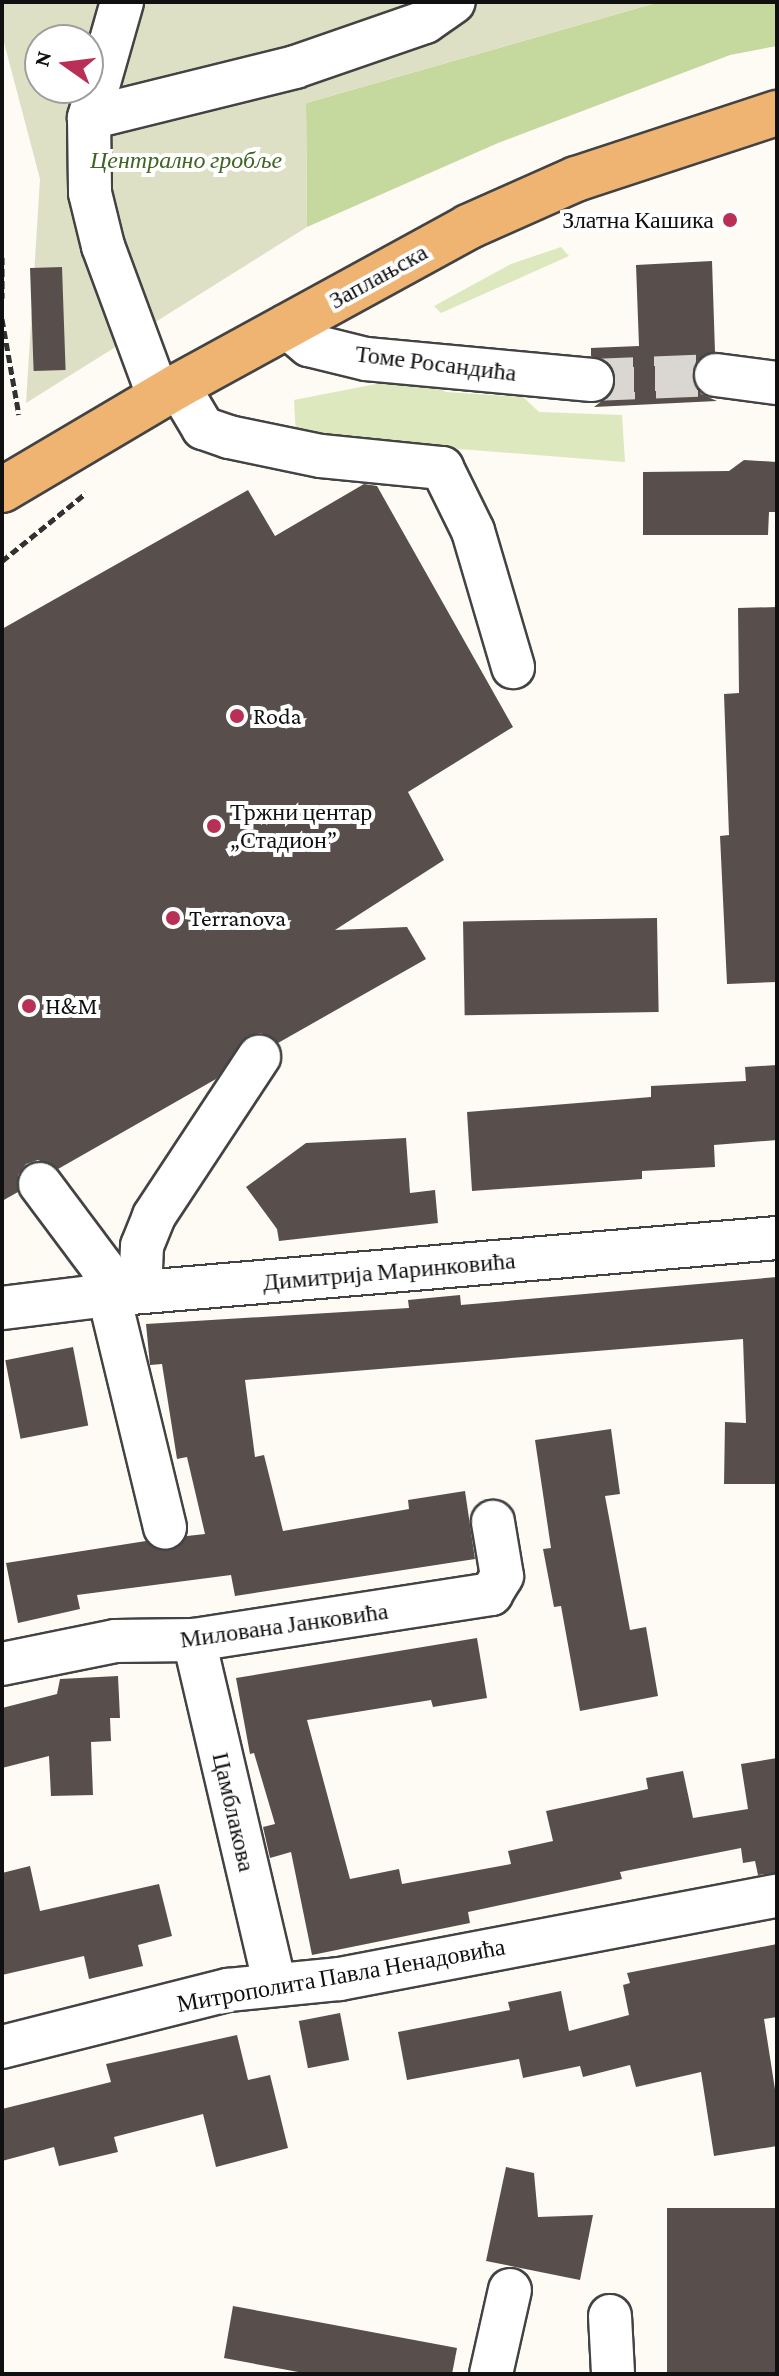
<!DOCTYPE html>
<html>
<head>
<meta charset="utf-8">
<style>
	body { margin:0 }
	#map { position:relative; width:779px; height:2376px; overflow:hidden; background:#fefaf4; font-family:"Crimson Pro",serif }
	div>[style] { position:absolute }
	[style*='--x'] { left:calc(var(--x)*1px); top:calc(var(--y)*1px); width:calc(var(--w)*1px); rotate:calc(var(--a)*1deg) }
	.green>* { inset:0; background:#dde8be }
	.forest>* { inset:0; background:#c5d89e }
	.cemetery>* { inset:0; background:#dee0c5 }
	.building>* { inset:0; background:#584f4d; transform-origin:0 0 }
	.minor-tunnel>* { height:42px; margin-top:-21px; transform-origin:0; background:repeating-linear-gradient(90deg,#dad7d2 0 42px,transparent 0 63px) }
	.path>* { height:5px; margin-top:-2.5px; transform-origin:0; background:repeating-linear-gradient(90deg,#323232 0 8px,transparent 0 12px) }
	.roads { filter:drop-shadow(2px 0 #434343) drop-shadow(-2px 0 #434343) drop-shadow(0 2px #434343) drop-shadow(0 -2px #434343) }
	.minor>* { height:42px; margin:-21px; padding:0 21px; transform-origin:21px; border-radius:21px; background:#fff }
	.major>* { height:44px; margin:-22px; padding:0 22px; transform-origin:22px; border-radius:22px; background:#f0b472 }
	.dots>* { width:22px; height:22px; translate:-50% -50%; box-sizing:border-box; border:4px solid #fff; border-radius:50% }
	span { translate:-50% -50%; white-space:nowrap; text-align:center; line-height:1.15; -webkit-text-stroke:8px #fff; paint-order:stroke }
	.park-label { font-size:24px; color:#406523; font-style:italic }
	.poi-label { font-size:24px; color:#101010 }
	.right { translate:-100% -50%; text-align:right }
	.left { translate:0 -50%; text-align:left }
	.street-label { font-size:24px; color:#101010 }
	.frame { position:absolute; inset:0; border:4px solid #101010; pointer-events:none }
	.north { position:absolute; left:24px; top:24px; width:80px; height:80px; box-sizing:border-box; background:#fff; border:2px solid #9f9f9f; border-radius:50%; rotate:284deg; font-size:22px; font-weight:700; line-height:32px; text-align:center; color:#101010 }
	.north::after { content:''; display:block; margin:auto; width:28px; height:36px; background:#b92f55; clip-path:polygon(50% 0,100% 100%,50% 72%,0 100%) }
</style>
</head>
<body>
<div id="map">
	<div class="green">
		<i style="clip-path:polygon(561px 247px,569px 256px,441px 313px,434px 306px,511px 264px)"></i>
		<i style="clip-path:polygon(412px 377px,446px 392px,523px 397px,539px 412px,622px 415px,625px 462px,296px 436px,294px 400px)"></i>
	</div>
	<div class="forest">
		<i style="clip-path:polygon(659px 2px,777px 2px,777px 46px,730px 55px,498px 143px,307px 227px,306px 103px)"></i>
	</div>
	<div class="cemetery">
		<i style="clip-path:polygon(evenodd,2px 2px,659px 2px,306px 103px,307px 227px,26px 403px,40px 179px,2px 35px,2px 2px,40px 40px,88px 40px,88px 88px,40px 88px,40px 40px)"></i>
	</div>
	<div class="building">
		<i style="clip-path:polygon(712px 261px,715px 352px,698px 360px,692px 373px,701px 394px,717px 401px,594px 407px,611px 394px,616px 381px,613px 369px,591px 356px,591px 348px,639px 346px,636px 265px)"></i>
		<i style="left:62px;top:267px;width:103px;height:32px;rotate:88deg"></i>
		<i style="clip-path:polygon(744px 460px,777px 462px,777px 512px,769px 512px,768px 535px,643px 535px,643px 472px,729px 471px)"></i>
		<i style="clip-path:polygon(364px 484px,377px 486px,513px 727px,408px 792px,444px 860px,335px 930px,407px 927px,426px 959px,278px 1043px,261px 1033px,248px 1036px,216px 1079px,58px 1169px,38px 1160px,26px 1164px,18px 1175px,18px 1192px,2px 1201px,2px 629px,248px 490px,275px 536px)"></i>
		<i style="clip-path:polygon(777px 607px,777px 982px,727px 984px,720px 836px,729px 835px,724px 694px,739px 693px,738px 608px)"></i>
		<i style="left:657px;top:918px;width:94px;height:194px;rotate:89deg"></i>
		<i style="clip-path:polygon(777px 1065px,777px 1140px,714px 1145px,715px 1167px,642px 1171px,642px 1179px,472px 1191px,467px 1112px,651px 1097px,651px 1086px,746px 1081px,745px 1067px)"></i>
		<i style="clip-path:polygon(406px 1138px,410px 1193px,435px 1190px,438px 1223px,279px 1241px,277px 1229px,246px 1187px,306px 1143px)"></i>
		<i style="clip-path:polygon(777px 1277px,777px 1484px,724px 1484px,725px 1422px,746px 1423px,743px 1339px,245px 1380px,255px 1457px,264px 1455px,283px 1531px,409px 1509px,408px 1500px,465px 1491px,475px 1559px,235px 1596px,231px 1575px,77px 1595px,80px 1609px,18px 1623px,6px 1563px,146px 1541px,170px 1550px,187px 1536px,205px 1534px,187px 1457px,177px 1459px,162px 1364px,150px 1365px,146px 1324px,409px 1308px,408px 1300px,460px 1295px,461px 1305px)"></i>
		<i style="left:73px;top:1347px;width:80px;height:69px;rotate:79deg"></i>
		<i style="clip-path:polygon(611px 1429px,620px 1494px,605px 1496px,630px 1630px,646px 1627px,658px 1696px,580px 1711px,561px 1606px,554px 1607px,543px 1549px,551px 1548px,535px 1440px)"></i>
		<i style="clip-path:polygon(477px 1638px,487px 1698px,433px 1707px,431px 1700px,307px 1720px,350px 1879px,399px 1869px,402px 1884px,511px 1864px,508px 1851px,553px 1841px,546px 1811px,648px 1789px,646px 1778px,683px 1771px,693px 1818px,748px 1809px,741px 1764px,777px 1758px,777px 1873px,758px 1875px,755px 1861px,743px 1863px,741px 1848px,620px 1872px,622px 1879px,468px 1912px,470px 1923px,312px 1955px,291px 1852px,270px 1858px,263px 1827px,275px 1824px,254px 1753px,250px 1754px,236px 1678px)"></i>
		<i style="clip-path:polygon(118px 1676px,120px 1718px,110px 1718px,111px 1741px,91px 1742px,93px 1795px,51px 1796px,49px 1756px,2px 1768px,2px 1708px,57px 1694px,60px 1679px)"></i>
		<i style="clip-path:polygon(30px 1866px,40px 1911px,159px 1884px,172px 1936px,138px 1945px,143px 1966px,89px 1979px,84px 1956px,2px 1975px,2px 1873px)"></i>
		<i style="clip-path:polygon(777px 1944px,777px 2017px,764px 2019px,777px 2102px,777px 2146px,714px 2156px,701px 2072px,636px 2087px,630px 2065px,583px 2077px,580px 2066px,523px 2078px,519px 2059px,407px 2080px,398px 2032px,510px 2010px,508px 2002px,561px 1991px,569px 2031px,629px 2015px,623px 1985px,630px 1983px,627px 1973px)"></i>
		<i style="left:340px;top:2013px;width:48px;height:42px;rotate:79deg"></i>
		<i style="clip-path:polygon(237px 2035px,248px 2080px,270px 2075px,288px 2148px,216px 2167px,203px 2114px,114px 2137px,118px 2152px,59px 2166px,54px 2147px,2px 2161px,2px 2109px,111px 2082px,106px 2064px)"></i>
		<i style="clip-path:polygon(506px 2167px,534px 2173px,538px 2217px,593px 2215px,580px 2280px,486px 2261px)"></i>
		<i style="left:777px;top:2208px;width:166px;height:110px;rotate:90deg"></i>
		<i style="clip-path:polygon(233px 2306px,457px 2348px,452px 2374px,309px 2374px,224px 2358px)"></i>
	</div>
	<div class="minor-tunnel">
		<i style="--x:592;--y:380;--w:124;--a:-2.3"></i>
	</div>
	<div class="path">
		<i style="--x:2;--y:257;--w:41;--a:90"></i>
		<i style="--x:2;--y:319;--w:97;--a:80"></i>
		<i style="--x:2;--y:561;--w:108;--a:-39"></i>
	</div>
	<div class="roads">
		<div class="minor">
			<i style="--x:122;--y:2;--w:121;--a:105.9"></i>
			<i style="--x:89;--y:118;--w:75;--a:89.2"></i>
			<i style="--x:90;--y:193;--w:55;--a:76.2"></i>
			<i style="--x:103;--y:246;--w:161;--a:69.7"></i>
			<i style="--x:89;--y:118;--w:212;--a:-13.9"></i>
			<i style="--x:295;--y:67;--w:138;--a:-19.1"></i>
			<i style="--x:425;--y:22;--w:35;--a:-35"></i>
			<i style="--x:286;--y:326;--w:30;--a:40"></i>
			<i style="--x:309;--y:345;--w:59;--a:13.8"></i>
			<i style="--x:366;--y:359;--w:227;--a:5.3"></i>
			<i style="--x:716;--y:375;--w:62;--a:7.5"></i>
			<i style="--x:178;--y:386;--w:49;--a:59.2"></i>
			<i style="--x:203;--y:428;--w:28;--a:19"></i>
			<i style="--x:229;--y:437;--w:94;--a:11.7"></i>
			<i style="--x:321;--y:456;--w:122;--a:5.7"></i>
			<i style="--x:442;--y:468;--w:70;--a:63.8"></i>
			<i style="--x:473;--y:531;--w:142;--a:73.6"></i>
			<i style="--x:40;--y:1184;--w:104;--a:53.2"></i>
			<i style="--x:102;--y:1267;--w:268;--a:76.4"></i>
			<i style="--x:140;--y:1292;--w:46;--a:-87.5"></i>
			<i style="--x:142;--y:1246;--w:32;--a:-68"></i>
			<i style="--x:154;--y:1216;--w:191;--a:-56.6"></i>
			<i style="--x:2;--y:1308;--w:107;--a:-7"></i>
			<i style="--x:108;--y:1295;--w:671;--a:-4.87"></i>
			<i style="--x:194;--y:1640;--w:353;--a:76.8"></i>
			<i style="--x:2;--y:1664;--w:115;--a:-11.5"></i>
			<i style="--x:115;--y:1641;--w:79;--a:-0.7"></i>
			<i style="--x:194;--y:1640;--w:301;--a:-8.8"></i>
			<i style="--x:491;--y:1594;--w:21;--a:-59"></i>
			<i style="--x:502;--y:1576;--w:55;--a:-99.5"></i>
			<i style="--x:2;--y:2047;--w:233;--a:-14.2"></i>
			<i style="--x:228;--y:1990;--w:113;--a:-5.6"></i>
			<i style="--x:340;--y:1979;--w:445;--a:-10.8"></i>
			<i style="--x:610;--y:2316;--w:58;--a:87"></i>
			<i style="--x:491;--y:2374;--w:86;--a:-77.3"></i>
		</div>
		<div class="major">
			<i style="--x:2;--y:490;--w:204;--a:-30.6"></i>
			<i style="--x:178;--y:386;--w:331;--a:-28.7"></i>
			<i style="--x:468;--y:227;--w:118;--a:-24"></i>
			<i style="--x:576;--y:179;--w:212;--a:-18.2"></i>
		</div>
	</div>
	<div class="dots">
		<i style="left:730px;top:220px;background:#b92f55"></i>
		<i style="left:237px;top:716px;background:#b92f55"></i>
		<i style="left:214px;top:826px;background:#b92f55"></i>
		<i style="left:173px;top:918px;background:#b92f55"></i>
		<i style="left:29px;top:1006px;background:#b92f55"></i>
	</div>
	<div class="park-label">
		<span style="left:186px;top:160px">Централно гробље</span>
	</div>
	<div class="poi-label">
		<span class="right" style="left:714px;top:220px">Златна Кашика</span>
		<span class="left" style="left:253px;top:716px">Roda</span>
		<span class="left" style="left:230px;top:826px">Тржни центар<br>„Стадион”</span>
		<span class="left" style="left:189px;top:918px">Terranova</span>
		<span class="left" style="left:45px;top:1006px">H&amp;M</span>
	</div>
	<div class="street-label">
		<span style="left:378px;top:276px;rotate:-29deg">Заплањска</span>
		<span style="left:436px;top:363px;rotate:7deg">Томе Росандића</span>
		<span style="left:389px;top:1271px;rotate:-5deg">Димитрија Маринковића</span>
		<span style="left:284px;top:1625px;rotate:-8deg">Милована Јанковића</span>
		<span style="left:234px;top:1812px;rotate:77deg">Цамблакова</span>
		<span style="left:341px;top:1975px;rotate:-10deg">Митрополита Павла Ненадовића</span>
	</div>
	<div class="frame"></div>
	<div class="north">N</div>
</div>
</body>
</html>
